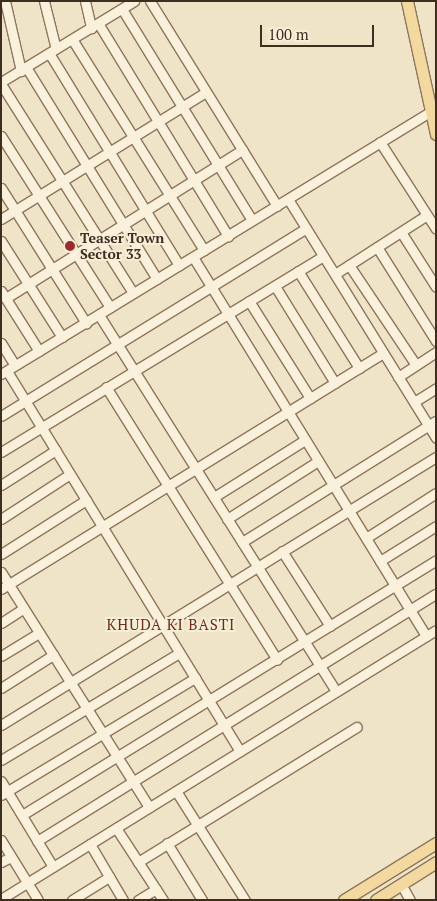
<!DOCTYPE html>
<html>
<head>
<meta charset="utf-8">
<style>
	body { margin:0 }
	#map { position:relative; width:437px; height:901px; overflow:hidden; background:#f0e4c8; font-family:"PT Serif",serif }
	div>[style] { position:absolute }
	[style*='--x'] { left:calc(var(--x)*1px); top:calc(var(--y)*1px); width:calc(var(--w)*1px); rotate:calc(var(--a)*1deg) }
	.roads { filter:drop-shadow(1px 0 #8d765c) drop-shadow(-1px 0 #8d765c) drop-shadow(0 1px #8d765c) drop-shadow(0 -1px #8d765c) }
	.minor>* { height:9px; margin:-4.5px; padding:0 4.5px; transform-origin:4.5px; border-radius:4.5px; background:#faf1dc }
	.major>* { height:11px; margin:-5.5px; padding:0 5.5px; transform-origin:5.5px; border-radius:5.5px; background:#f3d9a0 }
	.dots>* { width:14px; height:14px; translate:-50% -50%; box-sizing:border-box; border:2px solid #f7eed8; border-radius:50% }
	span { translate:-50% -50%; white-space:nowrap; text-align:center; line-height:1.15; -webkit-text-stroke:4px #f7eed8; paint-order:stroke }
	.poi-label { font-size:14px; color:#3d2e20; font-weight:700 }
	.left { translate:0 -50%; text-align:left }
	.neighbourhood-label { font-size:15px; color:#6b2e1e; letter-spacing:1px }
	.frame { position:absolute; inset:0; border:2px solid #3d2e20; pointer-events:none }
	.scale { position:absolute; left:260px; top:25px; width:114px; height:22px; box-sizing:border-box; border:2px solid #3d2e20; border-top:0; padding-left:6px; font-size:15px; line-height:18px; white-space:nowrap; color:#3d2e20; -webkit-text-stroke:4px #f7eed8; paint-order:stroke }
</style>
</head>
<body>
<div id="map">
	<div class="roads">
		<div class="minor">
			<i style="--x:5;--y:1;--w:72;--a:77.1"></i>
			<i style="--x:44;--y:1;--w:49;--a:76"></i>
			<i style="--x:85;--y:1;--w:28;--a:77"></i>
			<i style="--x:150;--y:1;--w:241;--a:58.2"></i>
			<i style="--x:122;--y:9;--w:248;--a:58.4"></i>
			<i style="--x:98;--y:23;--w:250;--a:58.6"></i>
			<i style="--x:72;--y:39;--w:249;--a:58"></i>
			<i style="--x:49;--y:53;--w:249;--a:58.5"></i>
			<i style="--x:26;--y:67;--w:249;--a:58.3"></i>
			<i style="--x:1;--y:82;--w:156;--a:-31.3"></i>
			<i style="--x:1;--y:84;--w:247;--a:57.7"></i>
			<i style="--x:1;--y:136;--w:203;--a:57.5"></i>
			<i style="--x:380;--y:142;--w:103;--a:57.2"></i>
			<i style="--x:1;--y:188;--w:160;--a:57.8"></i>
			<i style="--x:288;--y:199;--w:281;--a:58.2"></i>
			<i style="--x:1;--y:219;--w:241;--a:-31.8"></i>
			<i style="--x:401;--y:232;--w:65;--a:57.5"></i>
			<i style="--x:1;--y:241;--w:114;--a:57.6"></i>
			<i style="--x:377;--y:247;--w:111;--a:57.9"></i>
			<i style="--x:193;--y:257;--w:445;--a:58.4"></i>
			<i style="--x:349;--y:265;--w:120;--a:56.2"></i>
			<i style="--x:298;--y:271;--w:115;--a:57.8"></i>
			<i style="--x:335;--y:274;--w:109;--a:-32.7"></i>
			<i style="--x:275;--y:286;--w:114;--a:58.3"></i>
			<i style="--x:1;--y:291;--w:71;--a:57.7"></i>
			<i style="--x:6;--y:298;--w:279;--a:-32.1"></i>
			<i style="--x:249;--y:301;--w:115;--a:57.8"></i>
			<i style="--x:99;--y:315;--w:444;--a:57.8"></i>
			<i style="--x:1;--y:343;--w:26;--a:58"></i>
			<i style="--x:7;--y:371;--w:446;--a:58.5"></i>
			<i style="--x:1;--y:374;--w:500;--a:-31.43"></i>
			<i style="--x:398;--y:377;--w:45;--a:-33.3"></i>
			<i style="--x:106;--y:387;--w:322;--a:57.9"></i>
			<i style="--x:414;--y:402;--w:26;--a:-32"></i>
			<i style="--x:1;--y:416;--w:358;--a:-31.6"></i>
			<i style="--x:1;--y:452;--w:377;--a:-31.3"></i>
			<i style="--x:1;--y:485;--w:65;--a:-32.5"></i>
			<i style="--x:214;--y:497;--w:107;--a:-32.1"></i>
			<i style="--x:1;--y:519;--w:82;--a:-33.1"></i>
			<i style="--x:227;--y:519;--w:108;--a:-32.5"></i>
			<i style="--x:366;--y:538;--w:83;--a:-32.7"></i>
			<i style="--x:242;--y:542;--w:229;--a:-32"></i>
			<i style="--x:282;--y:551;--w:89;--a:57.4"></i>
			<i style="--x:1;--y:554;--w:101;--a:-32.4"></i>
			<i style="--x:380;--y:561;--w:66;--a:-32"></i>
			<i style="--x:1;--y:572;--w:278;--a:57.8"></i>
			<i style="--x:1;--y:589;--w:449;--a:-31.7"></i>
			<i style="--x:1;--y:623;--w:27;--a:-33"></i>
			<i style="--x:1;--y:656;--w:44;--a:-31.2"></i>
			<i style="--x:1;--y:688;--w:62;--a:-32.4"></i>
			<i style="--x:1;--y:725;--w:511;--a:-31.64"></i>
			<i style="--x:1;--y:760;--w:208;--a:-31"></i>
			<i style="--x:1;--y:781;--w:100;--a:58.8"></i>
			<i style="--x:176;--y:791;--w:129;--a:57.7"></i>
			<i style="--x:1;--y:795;--w:227;--a:-31.1"></i>
			<i style="--x:22;--y:815;--w:486;--a:-31.6"></i>
			<i style="--x:116;--y:828;--w:86;--a:56.9"></i>
			<i style="--x:1;--y:840;--w:70;--a:58.3"></i>
			<i style="--x:37;--y:841;--w:469;--a:-31.8"></i>
			<i style="--x:167;--y:843;--w:67;--a:58.4"></i>
			<i style="--x:90;--y:844;--w:65;--a:59.5"></i>
			<i style="--x:1;--y:862;--w:11;--a:-27"></i>
			<i style="--x:138;--y:862;--w:257;--a:-31.7"></i>
			<i style="--x:401;--y:884;--w:18;--a:61"></i>
			<i style="--x:1;--y:899;--w:511;--a:-31.73"></i>
			<i style="--x:72;--y:900;--w:44;--a:-31.9"></i>
			<i style="--x:138;--y:900;--w:21;--a:-31"></i>
		</div>
		<div class="major">
			<i style="--x:407;--y:1;--w:136;--a:77.7"></i>
			<i style="--x:344;--y:900;--w:108;--a:-31.8"></i>
			<i style="--x:376;--y:900;--w:71;--a:-32.3"></i>
		</div>
	</div>
	<div class="dots">
		<i style="left:70px;top:246px;background:#9e2a2b"></i>
	</div>
	<div class="poi-label">
		<span class="left" style="left:80px;top:246px">Teaser Town<br>Sector 33</span>
	</div>
	<div class="neighbourhood-label">
		<span style="left:171px;top:625px">KHUDA KI BASTI</span>
	</div>
	<div class="frame"></div>
	<div class="scale">100 m</div>
</div>
</body>
</html>
